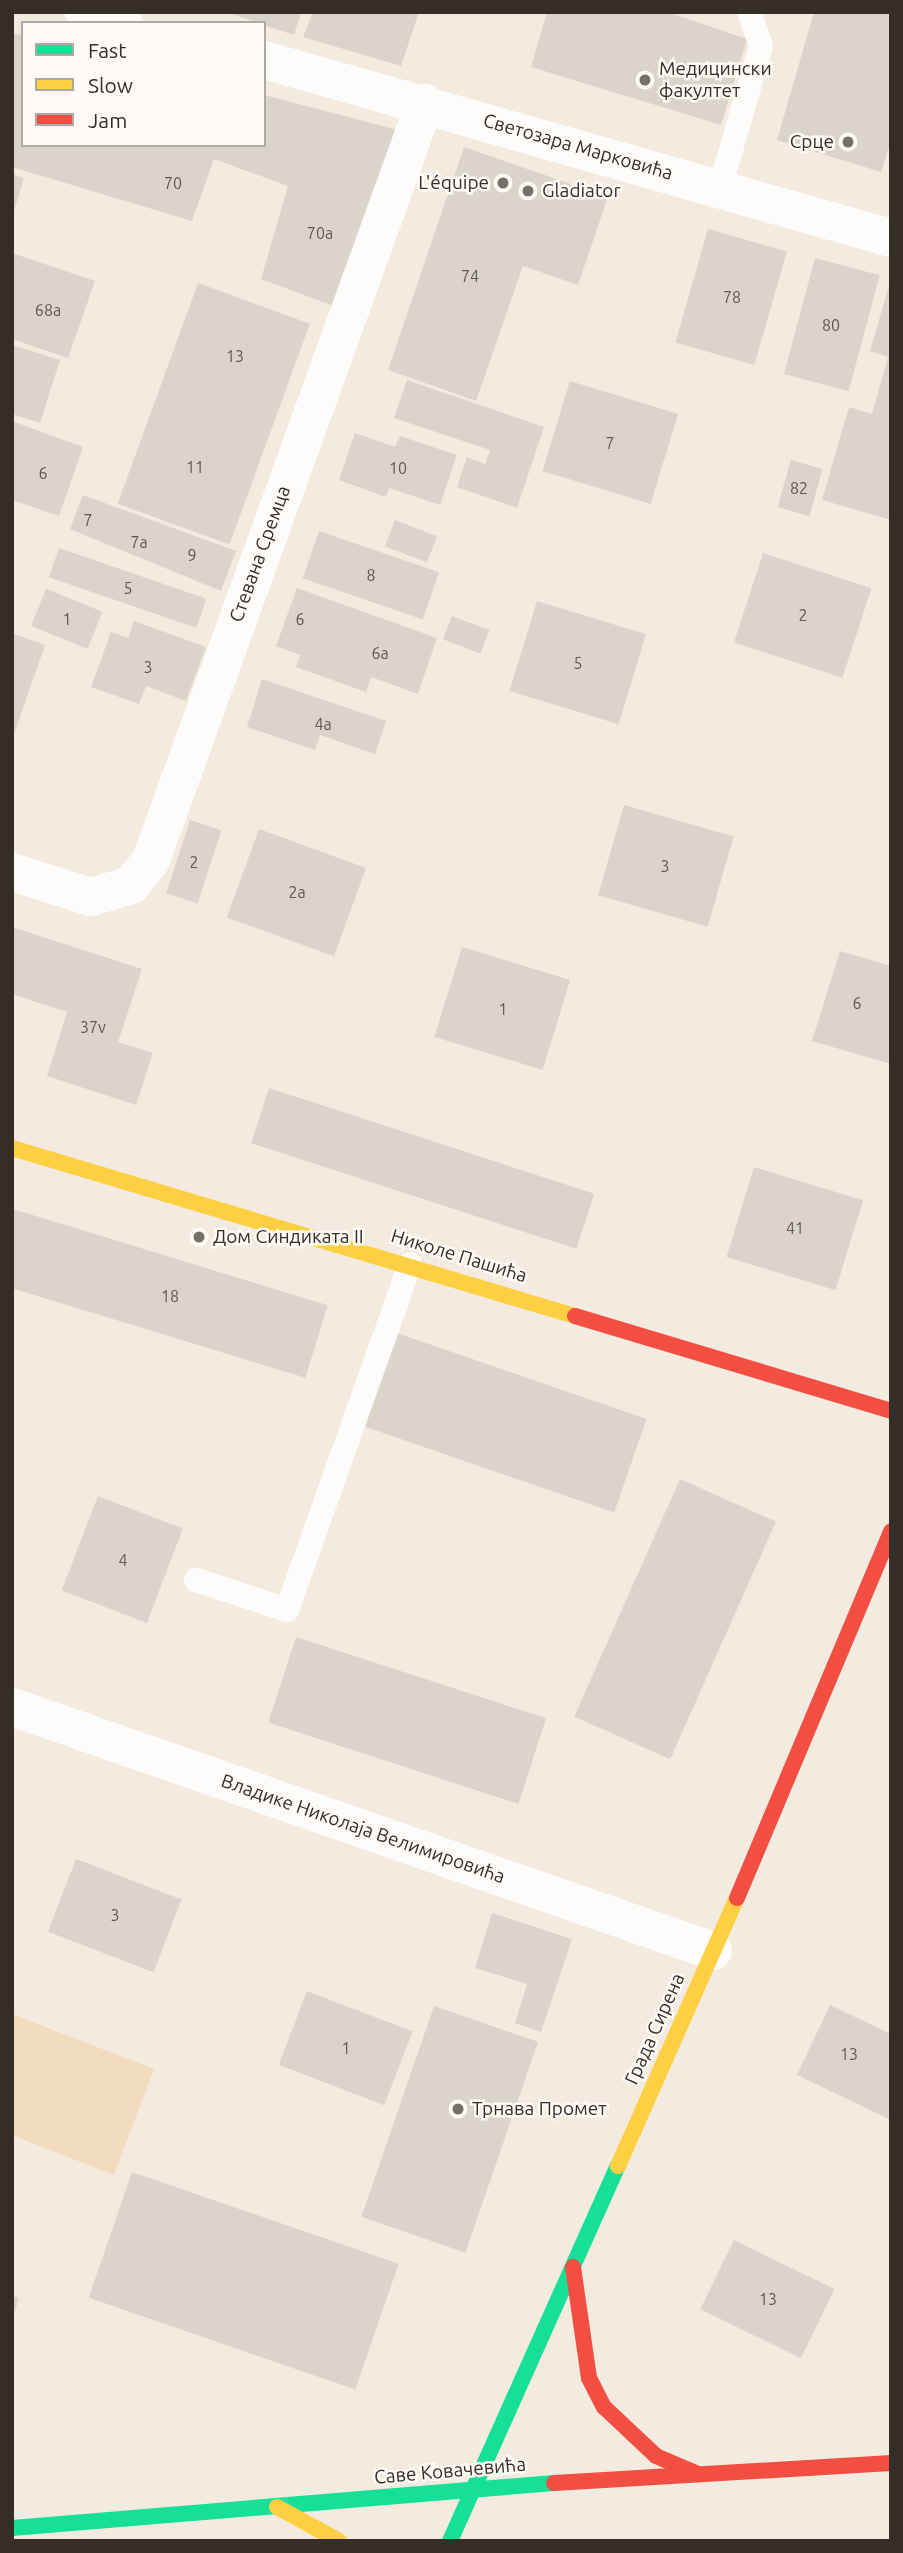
<!DOCTYPE html>
<html>
<head>
<meta charset="utf-8">
<style>
	body { margin:0 }
	#map { position:relative; width:903px; height:2553px; overflow:hidden; background:#f3ebe0; font-family:Ubuntu,sans-serif }
	div>[style] { position:absolute }
	[style*='--x'] { left:calc(var(--x)*1px); top:calc(var(--y)*1px); width:calc(var(--w)*1px); rotate:calc(var(--a)*1deg) }
	.green>* { inset:0; background:#f2dcbd }
	.building>* { inset:0; background:#dbd4cb; transform-origin:0 0 }
	.lane>* { height:24px; margin:-12px; padding:0 12px; transform-origin:12px; border-radius:12px; background:#fdfcfa }
	.street>* { height:38px; margin:-19px; padding:0 19px; transform-origin:19px; border-radius:19px; background:#fdfcfa }
	.fast>* { height:16px; margin:-8px; padding:0 8px; transform-origin:8px; border-radius:8px; background:#16e098 }
	.slow>* { height:16px; margin:-8px; padding:0 8px; transform-origin:8px; border-radius:8px; background:#ffcf43 }
	.jam>* { height:16px; margin:-8px; padding:0 8px; transform-origin:8px; border-radius:8px; background:#f24e42 }
	.dots>* { width:19px; height:19px; translate:-50% -50%; box-sizing:border-box; border:4px solid #fefbf7; border-radius:50% }
	span { translate:-50% -50%; white-space:nowrap; text-align:center; line-height:1.15; -webkit-text-stroke:5px #fefbf7; paint-order:stroke }
	.number-label { font-size:16px; color:#5e5850 }
	.number-label span { -webkit-text-stroke-width:0 }
	.poi-label { font-size:19px; color:#342e27 }
	.left { translate:0 -50%; text-align:left }
	.right { translate:-100% -50%; text-align:right }
	.street-label { font-size:19px; color:#342e27 }
	.frame { position:absolute; inset:0; border:14px solid #342e27; pointer-events:none }
	.legend { position:absolute; left:21px; top:21px; width:245px; height:126px; box-sizing:border-box; background:#fefbf7; border:2px solid #ada9a4; margin:0; padding:9px 12px; list-style:none; font-size:21px; color:#342e27 }
	.legend li { display:flex; align-items:center; gap:14px; height:35px }
	.legend b { width:35px; border:2px solid #ada9a4 }
</style>
</head>
<body>
<div id="map">
	<div class="green">
		<i style="clip-path:polygon(12px 2014px,154px 2069px,114px 2175px,12px 2135px)"></i>
	</div>
	<div class="building">
		<i style="clip-path:polygon(225px 12px,301px 12px,294px 35px)"></i>
		<i style="clip-path:polygon(313px 12px,419px 12px,401px 66px,303px 37px)"></i>
		<i style="clip-path:polygon(547px 12px,667px 12px,747px 39px,721px 125px,531px 67px)"></i>
		<i style="clip-path:polygon(814px 12px,891px 12px,891px 141px,881px 172px,777px 140px)"></i>
		<i style="clip-path:polygon(12px 33px,23px 35px,23px 145px,264px 145px,264px 95px,402px 131px,339px 308px,261px 279px,288px 186px,214px 159px,192px 221px,12px 167px)"></i>
		<i style="clip-path:polygon(464px 147px,608px 197px,578px 285px,523px 266px,476px 401px,388px 370px)"></i>
		<i style="clip-path:polygon(12px 174px,24px 178px,13px 214px,12px 214px)"></i>
		<i style="left:708px;top:229px;width:82px;height:118px;rotate:16deg"></i>
		<i style="clip-path:polygon(12px 253px,95px 281px,68px 358px,12px 339px)"></i>
		<i style="left:815px;top:258px;width:67px;height:120px;rotate:15deg"></i>
		<i style="clip-path:polygon(890px 282px,891px 283px,891px 520px,822px 500px,849px 407px,872px 414px,888px 357px,870px 351px)"></i>
		<i style="left:198px;top:283px;width:119px;height:235px;rotate:20deg"></i>
		<i style="clip-path:polygon(12px 345px,60px 360px,40px 423px,12px 414px)"></i>
		<i style="clip-path:polygon(407px 380px,544px 427px,517px 508px,457px 487px,467px 457px,485px 464px,490px 450px,394px 418px)"></i>
		<i style="left:570px;top:381px;width:113px;height:94px;rotate:17deg"></i>
		<i style="clip-path:polygon(12px 421px,83px 447px,59px 516px,12px 500px)"></i>
		<i style="clip-path:polygon(355px 433px,395px 447px,400px 436px,457px 455px,440px 505px,389px 488px,386px 497px,339px 480px)"></i>
		<i style="left:791px;top:460px;width:33px;height:49px;rotate:16deg"></i>
		<i style="clip-path:polygon(83px 495px,236px 551px,221px 591px,70px 529px)"></i>
		<i style="left:395px;top:520px;width:45px;height:28px;rotate:21deg"></i>
		<i style="left:319px;top:531px;width:127px;height:50px;rotate:19deg"></i>
		<i style="left:59px;top:548px;width:156px;height:31px;rotate:19deg"></i>
		<i style="left:763px;top:553px;width:114px;height:94px;rotate:18deg"></i>
		<i style="clip-path:polygon(297px 588px,437px 638px,418px 694px,371px 677px,366px 692px,296px 667px,300px 655px,276px 646px)"></i>
		<i style="left:46px;top:589px;width:61px;height:40px;rotate:22deg"></i>
		<i style="left:537px;top:601px;width:114px;height:94px;rotate:17deg"></i>
		<i style="left:452px;top:616px;width:40px;height:25px;rotate:21deg"></i>
		<i style="clip-path:polygon(134px 621px,206px 647px,186px 701px,146px 686px,139px 704px,91px 687px,111px 632px,128px 638px)"></i>
		<i style="clip-path:polygon(12px 633px,45px 645px,13px 737px,12px 737px)"></i>
		<i style="clip-path:polygon(262px 679px,386px 721px,375px 754px,320px 735px,315px 750px,247px 727px)"></i>
		<i style="left:624px;top:805px;width:114px;height:94px;rotate:16deg"></i>
		<i style="left:190px;top:820px;width:33px;height:77px;rotate:18deg"></i>
		<i style="left:259px;top:829px;width:114px;height:94px;rotate:20deg"></i>
		<i style="clip-path:polygon(12px 927px,142px 969px,118px 1042px,153px 1053px,136px 1105px,47px 1076px,67px 1012px,12px 994px)"></i>
		<i style="left:462px;top:947px;width:113px;height:94px;rotate:17deg"></i>
		<i style="clip-path:polygon(840px 951px,891px 966px,891px 1064px,812px 1041px)"></i>
		<i style="left:269px;top:1088px;width:342px;height:58px;rotate:18deg"></i>
		<i style="left:754px;top:1167px;width:114px;height:94px;rotate:17deg"></i>
		<i style="left:13px;top:1209px;width:329px;height:76px;rotate:17deg"></i>
		<i style="left:394px;top:1332px;width:267px;height:99px;rotate:19deg"></i>
		<i style="left:680px;top:1479px;width:105px;height:260px;rotate:24deg"></i>
		<i style="left:98px;top:1496px;width:91px;height:101px;rotate:21deg"></i>
		<i style="left:296px;top:1637px;width:263px;height:90px;rotate:18deg"></i>
		<i style="left:76px;top:1859px;width:113px;height:78px;rotate:21deg"></i>
		<i style="clip-path:polygon(492px 1913px,572px 1939px,541px 2032px,515px 2023px,527px 1984px,475px 1968px)"></i>
		<i style="left:307px;top:1991px;width:113px;height:79px;rotate:21deg"></i>
		<i style="clip-path:polygon(830px 2005px,891px 2034px,891px 2120px,797px 2075px)"></i>
		<i style="left:434px;top:2006px;width:110px;height:223px;rotate:19deg"></i>
		<i style="left:132px;top:2172px;width:282px;height:133px;rotate:19deg"></i>
		<i style="left:734px;top:2240px;width:112px;height:77px;rotate:26deg"></i>
		<i style="clip-path:polygon(12px 2296px,19px 2298px,13px 2317px,12px 2317px)"></i>
	</div>
	<div class="lane">
		<i style="--x:720;--y:188;--w:148;--a:-73.9"></i>
		<i style="--x:761;--y:46;--w:36;--a:-109"></i>
		<i style="--x:196;--y:1580;--w:96;--a:18.2"></i>
		<i style="--x:287;--y:1610;--w:367;--a:-70.4"></i>
	</div>
	<div class="street">
		<i style="--x:84;--y:12;--w:41;--a:15.4"></i>
		<i style="--x:264;--y:60;--w:652;--a:15.85"></i>
		<i style="--x:12;--y:872;--w:83;--a:17.6"></i>
		<i style="--x:91;--y:897;--w:42;--a:-16.7"></i>
		<i style="--x:131;--y:885;--w:32;--a:-51"></i>
		<i style="--x:151;--y:860;--w:805;--a:-70.1"></i>
		<i style="--x:12;--y:1707;--w:742;--a:19.19"></i>
	</div>
	<div class="fast">
		<i style="--x:12;--y:2528;--w:544;--a:-4.75"></i>
		<i style="--x:450;--y:2541;--w:411;--a:-65.9"></i>
	</div>
	<div class="slow">
		<i style="--x:12;--y:1148;--w:588;--a:16.62"></i>
		<i style="--x:618;--y:2166;--w:293;--a:-66.1"></i>
		<i style="--x:277;--y:2507;--w:71;--a:28.7"></i>
	</div>
	<div class="jam">
		<i style="--x:575;--y:1316;--w:330;--a:16.7"></i>
		<i style="--x:737;--y:1898;--w:398;--a:-67.2"></i>
		<i style="--x:573;--y:2267;--w:112;--a:81.8"></i>
		<i style="--x:589;--y:2378;--w:33;--a:63"></i>
		<i style="--x:604;--y:2407;--w:71;--a:43.3"></i>
		<i style="--x:656;--y:2456;--w:46;--a:23.2"></i>
		<i style="--x:554;--y:2483;--w:338;--a:-3.4"></i>
	</div>
	<div class="dots">
		<i style="left:645px;top:80px;background:#777068"></i>
		<i style="left:848px;top:142px;background:#777068"></i>
		<i style="left:503px;top:183px;background:#777068"></i>
		<i style="left:528px;top:191px;background:#777068"></i>
		<i style="left:199px;top:1237px;background:#777068"></i>
		<i style="left:458px;top:2109px;background:#777068"></i>
	</div>
	<div class="number-label">
		<span style="left:173px;top:183px">70</span>
		<span style="left:320px;top:233px">70a</span>
		<span style="left:470px;top:276px">74</span>
		<span style="left:732px;top:297px">78</span>
		<span style="left:48px;top:310px">68a</span>
		<span style="left:831px;top:325px">80</span>
		<span style="left:235px;top:356px">13</span>
		<span style="left:610px;top:443px">7</span>
		<span style="left:195px;top:467px">11</span>
		<span style="left:398px;top:468px">10</span>
		<span style="left:43px;top:473px">6</span>
		<span style="left:799px;top:488px">82</span>
		<span style="left:88px;top:520px">7</span>
		<span style="left:139px;top:542px">7a</span>
		<span style="left:192px;top:555px">9</span>
		<span style="left:371px;top:575px">8</span>
		<span style="left:128px;top:588px">5</span>
		<span style="left:803px;top:615px">2</span>
		<span style="left:67px;top:619px">1</span>
		<span style="left:300px;top:619px">6</span>
		<span style="left:380px;top:653px">6a</span>
		<span style="left:578px;top:663px">5</span>
		<span style="left:148px;top:667px">3</span>
		<span style="left:323px;top:724px">4a</span>
		<span style="left:194px;top:862px">2</span>
		<span style="left:665px;top:866px">3</span>
		<span style="left:297px;top:892px">2a</span>
		<span style="left:857px;top:1003px">6</span>
		<span style="left:503px;top:1009px">1</span>
		<span style="left:93px;top:1027px">37v</span>
		<span style="left:795px;top:1228px">41</span>
		<span style="left:170px;top:1296px">18</span>
		<span style="left:123px;top:1560px">4</span>
		<span style="left:115px;top:1915px">3</span>
		<span style="left:346px;top:2048px">1</span>
		<span style="left:849px;top:2054px">13</span>
		<span style="left:768px;top:2299px">13</span>
	</div>
	<div class="poi-label">
		<span class="left" style="left:659px;top:80px">Медицински<br>факултет</span>
		<span class="right" style="left:834px;top:142px">Срце</span>
		<span class="right" style="left:489px;top:183px">L'équipe</span>
		<span class="left" style="left:542px;top:191px">Gladiator</span>
		<span class="left" style="left:213px;top:1237px">Дом Синдиката II</span>
		<span class="left" style="left:472px;top:2109px">Трнава Промет</span>
	</div>
	<div class="street-label">
		<span style="left:578px;top:147px;rotate:16deg">Светозара Марковића</span>
		<span style="left:260px;top:554px;rotate:-70deg">Стевана Сремца</span>
		<span style="left:459px;top:1256px;rotate:17deg">Николе Пашића</span>
		<span style="left:363px;top:1829px;rotate:19deg">Владике Николаја Велимировића</span>
		<span style="left:655px;top:2029px;rotate:-66deg">Града Сирена</span>
		<span style="left:450px;top:2471px;rotate:-5deg">Саве Ковачевића</span>
	</div>
	<div class="frame"></div>
	<ul class="legend">
	<li><b style="height:9px;background:#16e098"></b>Fast</li>
	<li><b style="height:9px;background:#ffcf43"></b>Slow</li>
	<li><b style="height:9px;background:#f24e42"></b>Jam</li>
	</ul>
</div>
</body>
</html>
